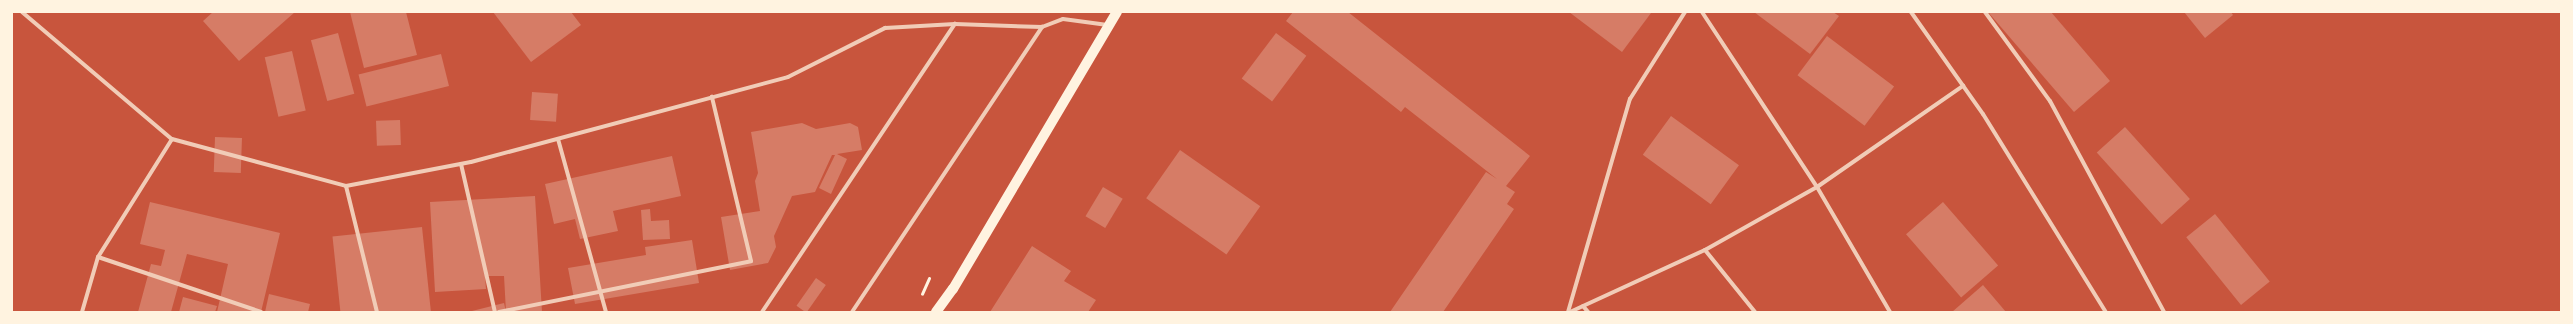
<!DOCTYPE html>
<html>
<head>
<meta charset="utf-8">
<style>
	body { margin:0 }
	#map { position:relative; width:2573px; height:324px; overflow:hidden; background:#c8553d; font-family:"Work Sans",sans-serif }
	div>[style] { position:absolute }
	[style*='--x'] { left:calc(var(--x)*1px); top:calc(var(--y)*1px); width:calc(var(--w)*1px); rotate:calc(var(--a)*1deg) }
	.building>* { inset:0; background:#d67c66; transform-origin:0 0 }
	.path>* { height:2.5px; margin:-1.25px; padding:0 1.25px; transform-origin:1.25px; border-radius:1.25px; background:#fff3e0 }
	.minor>* { height:4px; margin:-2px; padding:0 2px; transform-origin:2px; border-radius:2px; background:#f1ccb7 }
	.primary>* { height:10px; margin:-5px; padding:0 5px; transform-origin:5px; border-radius:5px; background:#fff3e0 }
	span { translate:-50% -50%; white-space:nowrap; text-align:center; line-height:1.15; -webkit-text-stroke:3px #fff3e0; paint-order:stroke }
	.frame { position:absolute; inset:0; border:13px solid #fff3e0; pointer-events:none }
</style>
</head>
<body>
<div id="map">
	<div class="building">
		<i style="clip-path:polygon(213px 12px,295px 12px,239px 61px,203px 21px)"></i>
		<i style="clip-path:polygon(350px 12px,406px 12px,417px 55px,364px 68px)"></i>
		<i style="clip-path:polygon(493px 12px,571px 12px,581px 25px,531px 62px)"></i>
		<i style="clip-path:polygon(1293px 12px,1348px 12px,1530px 156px,1506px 186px,1515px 192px,1507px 204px,1514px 209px,1443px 312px,1390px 312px,1486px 172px,1497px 179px,1405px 107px,1401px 112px,1286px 21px)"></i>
		<i style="clip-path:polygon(1569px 12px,1650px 12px,1651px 13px,1622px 52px)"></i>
		<i style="clip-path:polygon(1754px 12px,1833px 12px,1839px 16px,1810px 54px)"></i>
		<i style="clip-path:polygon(1988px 12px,2051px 12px,2110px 81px,2074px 112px)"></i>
		<i style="clip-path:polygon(2184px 12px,2231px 12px,2233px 15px,2205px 38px)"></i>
		<i style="left:338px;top:33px;width:63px;height:28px;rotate:75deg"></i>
		<i style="left:1276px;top:33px;width:38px;height:57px;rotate:37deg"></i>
		<i style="left:1827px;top:36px;width:84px;height:49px;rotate:37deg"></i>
		<i style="left:292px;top:51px;width:61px;height:28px;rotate:77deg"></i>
		<i style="left:441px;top:54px;width:33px;height:85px;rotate:76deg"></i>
		<i style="left:532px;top:92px;width:26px;height:28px;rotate:4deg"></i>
		<i style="left:1671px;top:116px;width:84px;height:48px;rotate:36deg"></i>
		<i style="left:400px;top:120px;width:25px;height:24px;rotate:88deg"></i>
		<i style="clip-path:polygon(802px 123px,816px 129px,850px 123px,858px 127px,862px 150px,837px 154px,847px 159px,831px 194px,819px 188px,835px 155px,832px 155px,815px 192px,792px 196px,774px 236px,776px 247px,768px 263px,730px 270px,721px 217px,760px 211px,755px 181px,758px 173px,751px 132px)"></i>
		<i style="left:2125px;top:127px;width:97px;height:38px;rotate:48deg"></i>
		<i style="left:215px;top:137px;width:27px;height:35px;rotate:2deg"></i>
		<i style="left:1180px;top:150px;width:98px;height:59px;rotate:35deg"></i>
		<i style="clip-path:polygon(672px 156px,681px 196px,613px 211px,618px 231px,580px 239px,575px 219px,554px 224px,545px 184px)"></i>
		<i style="left:1103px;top:187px;width:23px;height:34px;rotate:31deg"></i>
		<i style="clip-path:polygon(535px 196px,542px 312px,506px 312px,504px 276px,485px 276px,486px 289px,435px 292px,430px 202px)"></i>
		<i style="clip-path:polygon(150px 202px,280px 233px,261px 312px,217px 312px,228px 264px,187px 254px,171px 312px,138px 312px,151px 264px,161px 266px,165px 250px,140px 244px)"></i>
		<i style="left:1943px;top:202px;width:84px;height:49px;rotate:49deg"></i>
		<i style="clip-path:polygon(650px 209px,651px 221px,669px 220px,670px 239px,643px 240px,641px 210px)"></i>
		<i style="left:2215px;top:214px;width:87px;height:37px;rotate:51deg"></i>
		<i style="left:422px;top:227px;width:85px;height:90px;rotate:84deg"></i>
		<i style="clip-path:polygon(692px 240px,699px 283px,575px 304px,568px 268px,646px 255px,645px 247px)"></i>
		<i style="clip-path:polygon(1032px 246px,1071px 271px,1064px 281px,1096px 300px,1088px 312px,990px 312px)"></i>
		<i style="left:816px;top:278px;width:12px;height:34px;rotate:35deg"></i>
		<i style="clip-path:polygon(1983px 285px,2006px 312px,1952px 312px)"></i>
		<i style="clip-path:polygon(269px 294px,310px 304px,308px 312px,265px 312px)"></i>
		<i style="clip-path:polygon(183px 297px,217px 306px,215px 312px,179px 312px)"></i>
		<i style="clip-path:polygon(504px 303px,506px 312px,472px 312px,472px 311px)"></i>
	</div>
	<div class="path">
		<i style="--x:922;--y:294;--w:17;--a:-66"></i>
	</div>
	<div class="minor">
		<i style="--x:22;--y:12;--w:197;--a:40.3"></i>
		<i style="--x:172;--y:139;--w:180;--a:15.1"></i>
		<i style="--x:346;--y:186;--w:130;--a:76.2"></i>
		<i style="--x:1702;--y:12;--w:209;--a:56.7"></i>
		<i style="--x:1817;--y:187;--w:145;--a:59.7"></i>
		<i style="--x:1911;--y:12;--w:125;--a:54.8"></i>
		<i style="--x:1983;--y:114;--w:233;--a:58.2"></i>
		<i style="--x:1985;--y:12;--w:110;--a:53.9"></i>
		<i style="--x:2050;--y:101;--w:240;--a:61.6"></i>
		<i style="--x:558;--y:139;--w:180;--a:74.5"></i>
		<i style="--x:461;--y:164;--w:152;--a:77.1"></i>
		<i style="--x:346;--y:186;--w:127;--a:-10.9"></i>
		<i style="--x:471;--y:162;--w:328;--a:-15"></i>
		<i style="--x:788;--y:77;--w:109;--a:-26.8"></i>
		<i style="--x:885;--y:28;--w:70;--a:-3.3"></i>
		<i style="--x:1705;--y:250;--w:80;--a:51.1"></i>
		<i style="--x:98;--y:257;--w:172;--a:18.6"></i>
		<i style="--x:1583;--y:306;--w:8;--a:50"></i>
		<i style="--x:82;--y:312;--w:57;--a:-73.8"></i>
		<i style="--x:98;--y:257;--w:139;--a:-57.9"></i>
		<i style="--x:499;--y:312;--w:257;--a:-11.4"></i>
		<i style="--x:751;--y:261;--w:169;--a:-103.4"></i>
		<i style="--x:762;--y:312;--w:347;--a:-56.2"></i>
		<i style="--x:955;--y:24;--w:87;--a:2"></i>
		<i style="--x:1042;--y:27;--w:22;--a:-21"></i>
		<i style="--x:1063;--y:19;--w:45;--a:7.6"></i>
		<i style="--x:852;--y:312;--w:343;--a:-56.3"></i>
		<i style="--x:1568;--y:312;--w:222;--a:-73.8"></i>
		<i style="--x:1630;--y:99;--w:103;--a:-57.7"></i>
		<i style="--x:1570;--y:312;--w:149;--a:-24.7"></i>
		<i style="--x:1705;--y:250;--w:129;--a:-29.4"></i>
		<i style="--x:1817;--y:187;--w:178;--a:-34.7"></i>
	</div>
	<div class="primary">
		<i style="--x:936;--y:312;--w:29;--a:-54"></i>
		<i style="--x:953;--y:289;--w:322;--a:-59.4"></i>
	</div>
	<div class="frame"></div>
</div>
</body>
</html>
